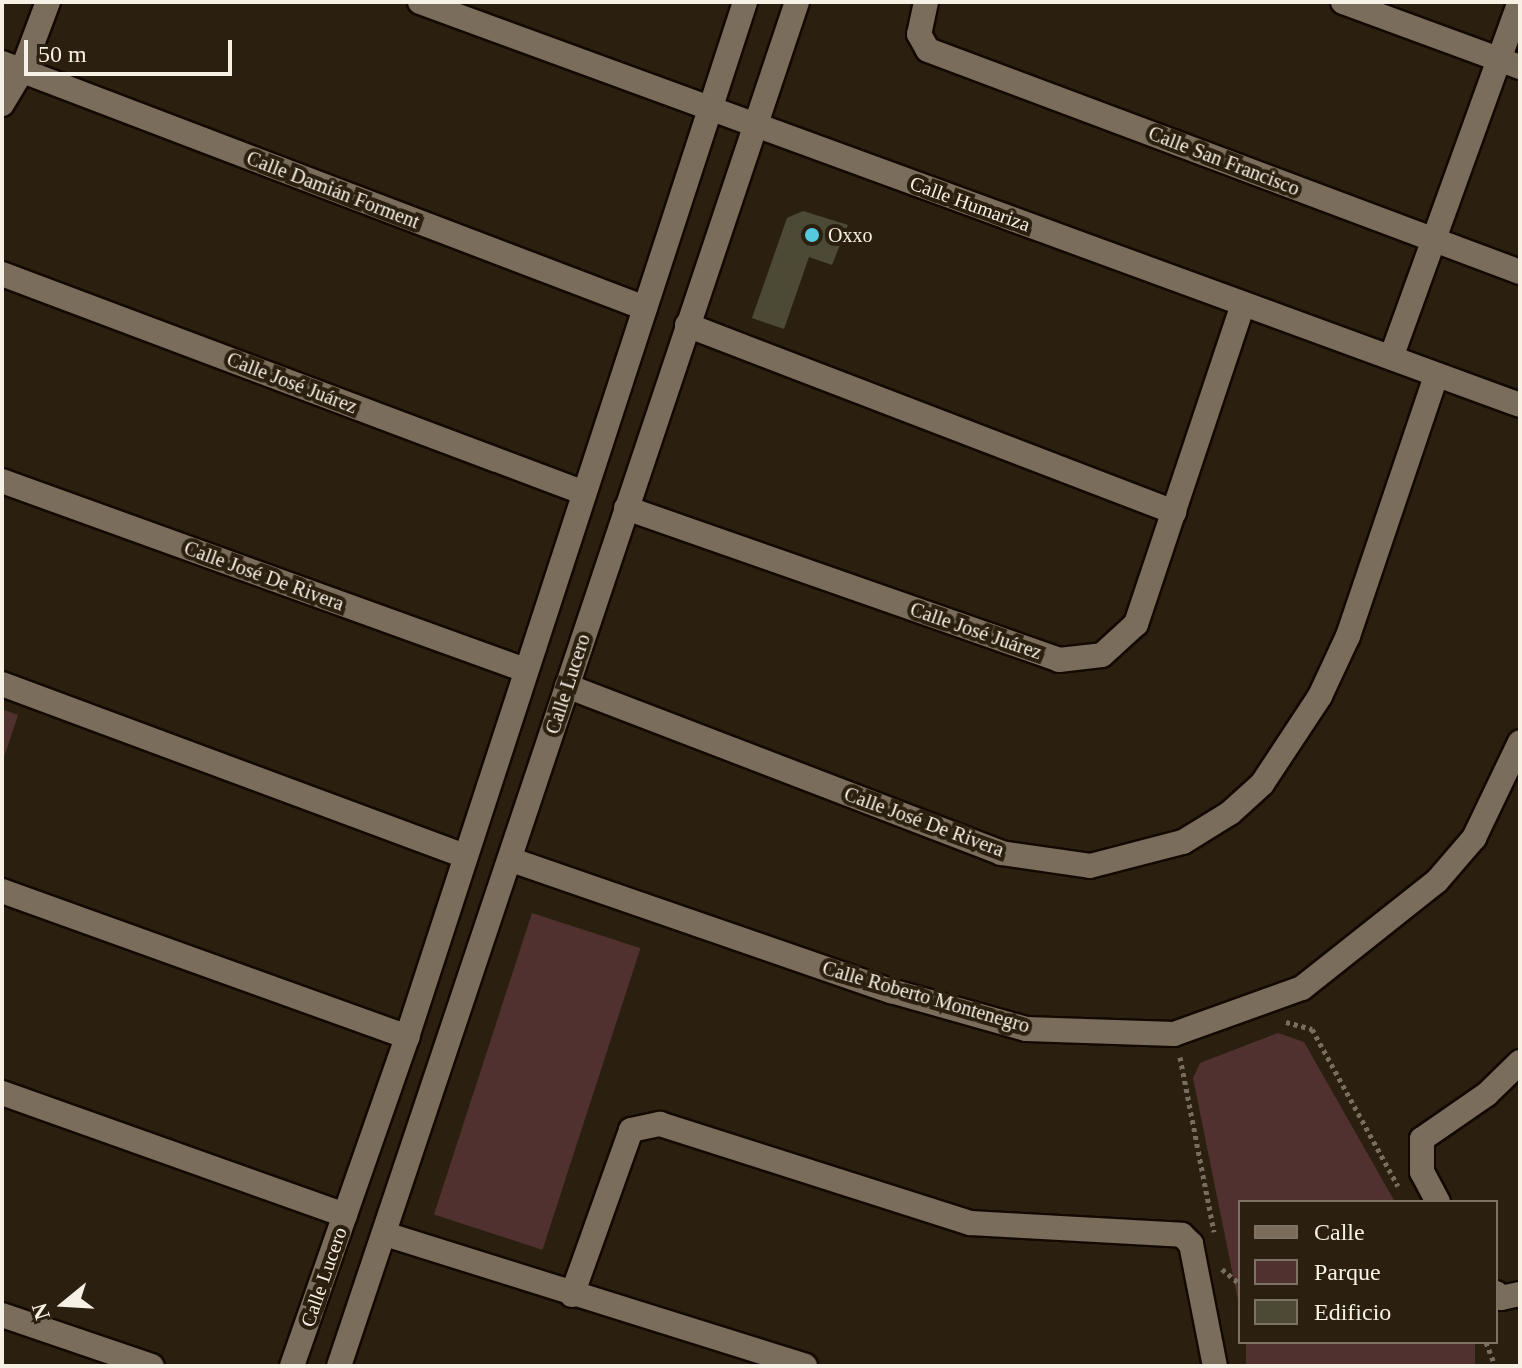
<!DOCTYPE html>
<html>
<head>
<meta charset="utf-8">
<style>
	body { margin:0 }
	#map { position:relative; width:1522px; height:1368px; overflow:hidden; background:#2b200f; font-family:Georgia,serif }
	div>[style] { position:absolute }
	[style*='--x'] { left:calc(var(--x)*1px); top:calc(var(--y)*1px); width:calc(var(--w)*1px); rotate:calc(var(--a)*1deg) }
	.green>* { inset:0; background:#513130; transform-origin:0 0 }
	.building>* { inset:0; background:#4c4935 }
	.path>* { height:5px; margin-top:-2.5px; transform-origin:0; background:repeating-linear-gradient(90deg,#776e5f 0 4px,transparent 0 8px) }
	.roads { filter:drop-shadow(2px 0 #130900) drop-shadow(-2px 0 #130900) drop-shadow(0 2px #130900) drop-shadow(0 -2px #130900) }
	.minor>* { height:24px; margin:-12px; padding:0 12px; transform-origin:12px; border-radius:12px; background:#7b6d5b }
	.dots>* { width:22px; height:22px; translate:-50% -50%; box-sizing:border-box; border:4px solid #2b200f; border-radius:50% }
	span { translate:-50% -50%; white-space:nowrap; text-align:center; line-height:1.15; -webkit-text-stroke:8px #2b200f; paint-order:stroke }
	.street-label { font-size:20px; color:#f7f0e5 }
	.poi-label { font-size:20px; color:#f7f0e5 }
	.left { translate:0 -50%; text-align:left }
	.frame { position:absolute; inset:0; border:4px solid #f7f0e5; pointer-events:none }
	.legend { position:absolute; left:1238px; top:1200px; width:260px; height:144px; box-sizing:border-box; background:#2b200f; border:2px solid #7d7365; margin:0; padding:10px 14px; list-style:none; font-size:24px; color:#f7f0e5 }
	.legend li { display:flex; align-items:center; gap:16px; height:40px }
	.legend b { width:40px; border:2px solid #7d7365 }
	.north { position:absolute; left:24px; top:1264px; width:80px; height:80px; -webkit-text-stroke:6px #2b200f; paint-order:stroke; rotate:252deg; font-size:22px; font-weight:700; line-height:32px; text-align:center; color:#f7f0e5 }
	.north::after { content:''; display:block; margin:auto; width:28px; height:36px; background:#f7f0e5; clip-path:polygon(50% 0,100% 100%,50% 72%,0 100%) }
	.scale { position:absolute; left:24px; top:40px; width:208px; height:36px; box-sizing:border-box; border:4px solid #f7f0e5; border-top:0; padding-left:10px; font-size:24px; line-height:28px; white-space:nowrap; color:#f7f0e5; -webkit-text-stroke:6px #2b200f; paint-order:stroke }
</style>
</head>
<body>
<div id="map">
	<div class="green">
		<i style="clip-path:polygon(2px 709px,18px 715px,2px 763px)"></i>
		<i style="left:532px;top:913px;width:114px;height:317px;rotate:18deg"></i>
		<i style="clip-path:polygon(1278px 1033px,1304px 1042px,1395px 1202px,1240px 1202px,1240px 1310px,1193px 1078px,1200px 1063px)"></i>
		<i style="left:1246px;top:1342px;width:229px;height:25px"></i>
	</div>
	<div class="building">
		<i style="clip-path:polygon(803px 211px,848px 225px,832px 265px,809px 257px,784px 329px,752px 318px,787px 218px)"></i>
	</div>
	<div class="path">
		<i style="--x:1286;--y:1022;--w:27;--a:15"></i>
		<i style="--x:1312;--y:1029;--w:179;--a:61.3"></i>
		<i style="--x:1180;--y:1057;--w:178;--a:79"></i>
		<i style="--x:1222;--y:1269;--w:23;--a:40"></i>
		<i style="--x:1486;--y:1342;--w:26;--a:69"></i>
	</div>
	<div class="roads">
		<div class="minor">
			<i style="--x:420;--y:2;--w:1171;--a:20.12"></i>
			<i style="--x:926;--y:2;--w:33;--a:102"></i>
			<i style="--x:919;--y:34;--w:18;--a:61"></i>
			<i style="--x:928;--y:50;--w:632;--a:20.56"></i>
			<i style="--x:1343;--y:2;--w:189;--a:20.2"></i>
			<i style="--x:2;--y:63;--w:688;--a:20.86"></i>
			<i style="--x:2;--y:104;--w:39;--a:-59"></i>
			<i style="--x:22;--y:71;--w:74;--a:-69.4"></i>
			<i style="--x:2;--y:274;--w:620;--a:20.6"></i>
			<i style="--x:687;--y:325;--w:522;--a:21.01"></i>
			<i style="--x:1392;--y:355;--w:375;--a:-70.1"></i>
			<i style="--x:2;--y:481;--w:556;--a:19.87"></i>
			<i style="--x:626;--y:508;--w:459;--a:19.3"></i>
			<i style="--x:1059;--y:660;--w:43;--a:-6.6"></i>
			<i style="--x:1102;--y:655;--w:46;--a:-42.4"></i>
			<i style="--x:1136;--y:624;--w:337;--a:-71.5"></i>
			<i style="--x:2;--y:684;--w:493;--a:20.4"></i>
			<i style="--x:567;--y:686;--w:465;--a:21"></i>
			<i style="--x:1001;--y:853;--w:90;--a:8.3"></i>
			<i style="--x:1090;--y:866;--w:96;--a:-14.5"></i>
			<i style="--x:1183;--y:842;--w:55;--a:-31.7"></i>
			<i style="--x:1230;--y:813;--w:43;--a:-42.2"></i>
			<i style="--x:1262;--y:784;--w:105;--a:-56.6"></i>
			<i style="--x:1320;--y:696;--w:66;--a:-65"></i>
			<i style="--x:1348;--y:636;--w:274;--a:-71.3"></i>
			<i style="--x:512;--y:860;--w:401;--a:19.1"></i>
			<i style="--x:891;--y:991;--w:140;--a:15.7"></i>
			<i style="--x:1026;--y:1029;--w:148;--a:1.9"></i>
			<i style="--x:1174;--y:1034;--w:136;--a:-19.8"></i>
			<i style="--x:1302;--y:988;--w:172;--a:-38.4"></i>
			<i style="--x:1437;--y:881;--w:57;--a:-49.3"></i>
			<i style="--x:1474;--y:838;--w:106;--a:-64.4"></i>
			<i style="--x:2;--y:891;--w:431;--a:19.8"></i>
			<i style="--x:2;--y:1093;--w:364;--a:19.6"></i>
			<i style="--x:1438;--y:1202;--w:34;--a:-118"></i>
			<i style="--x:1422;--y:1172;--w:33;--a:-90"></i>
			<i style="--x:1422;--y:1139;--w:79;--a:-34.7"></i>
			<i style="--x:1487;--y:1094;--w:46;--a:-44.1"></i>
			<i style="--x:385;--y:1234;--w:440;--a:17.4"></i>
			<i style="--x:1496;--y:1293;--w:7;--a:45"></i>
			<i style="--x:1501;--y:1298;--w:19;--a:-12"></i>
			<i style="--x:572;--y:1295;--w:175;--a:-70.3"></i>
			<i style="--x:631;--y:1130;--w:30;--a:-12"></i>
			<i style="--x:660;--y:1124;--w:325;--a:17.7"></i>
			<i style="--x:970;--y:1223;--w:212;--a:3.2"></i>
			<i style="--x:1182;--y:1235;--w:13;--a:45"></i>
			<i style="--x:1191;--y:1244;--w:124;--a:78.9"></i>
			<i style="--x:2;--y:1315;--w:158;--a:18.8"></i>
			<i style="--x:292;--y:1366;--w:349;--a:-70.7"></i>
			<i style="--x:407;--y:1037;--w:1089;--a:-71.91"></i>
			<i style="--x:339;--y:1366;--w:1439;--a:-71.44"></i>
		</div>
	</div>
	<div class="dots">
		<i style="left:812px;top:235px;background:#54cade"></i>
	</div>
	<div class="street-label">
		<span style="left:1224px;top:161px;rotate:21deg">Calle San Francisco</span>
		<span style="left:333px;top:190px;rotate:21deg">Calle Damián Forment</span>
		<span style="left:970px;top:204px;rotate:20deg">Calle Humariza</span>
		<span style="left:292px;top:383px;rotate:21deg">Calle José Juárez</span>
		<span style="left:264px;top:576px;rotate:20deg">Calle José De Rivera</span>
		<span style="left:976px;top:631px;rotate:19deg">Calle José Juárez</span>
		<span style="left:568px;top:684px;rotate:-72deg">Calle Lucero</span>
		<span style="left:924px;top:822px;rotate:20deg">Calle José De Rivera</span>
		<span style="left:926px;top:997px;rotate:16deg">Calle Roberto Montenegro</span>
		<span style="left:324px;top:1277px;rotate:-71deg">Calle Lucero</span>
	</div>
	<div class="poi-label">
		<span class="left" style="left:828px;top:235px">Oxxo</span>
	</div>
	<div class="frame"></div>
	<ul class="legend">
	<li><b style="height:10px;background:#7b6d5b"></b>Calle</li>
	<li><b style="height:22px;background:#513130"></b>Parque</li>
	<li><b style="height:22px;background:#4c4935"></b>Edificio</li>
	</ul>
	<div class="north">N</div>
	<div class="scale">50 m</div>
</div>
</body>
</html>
